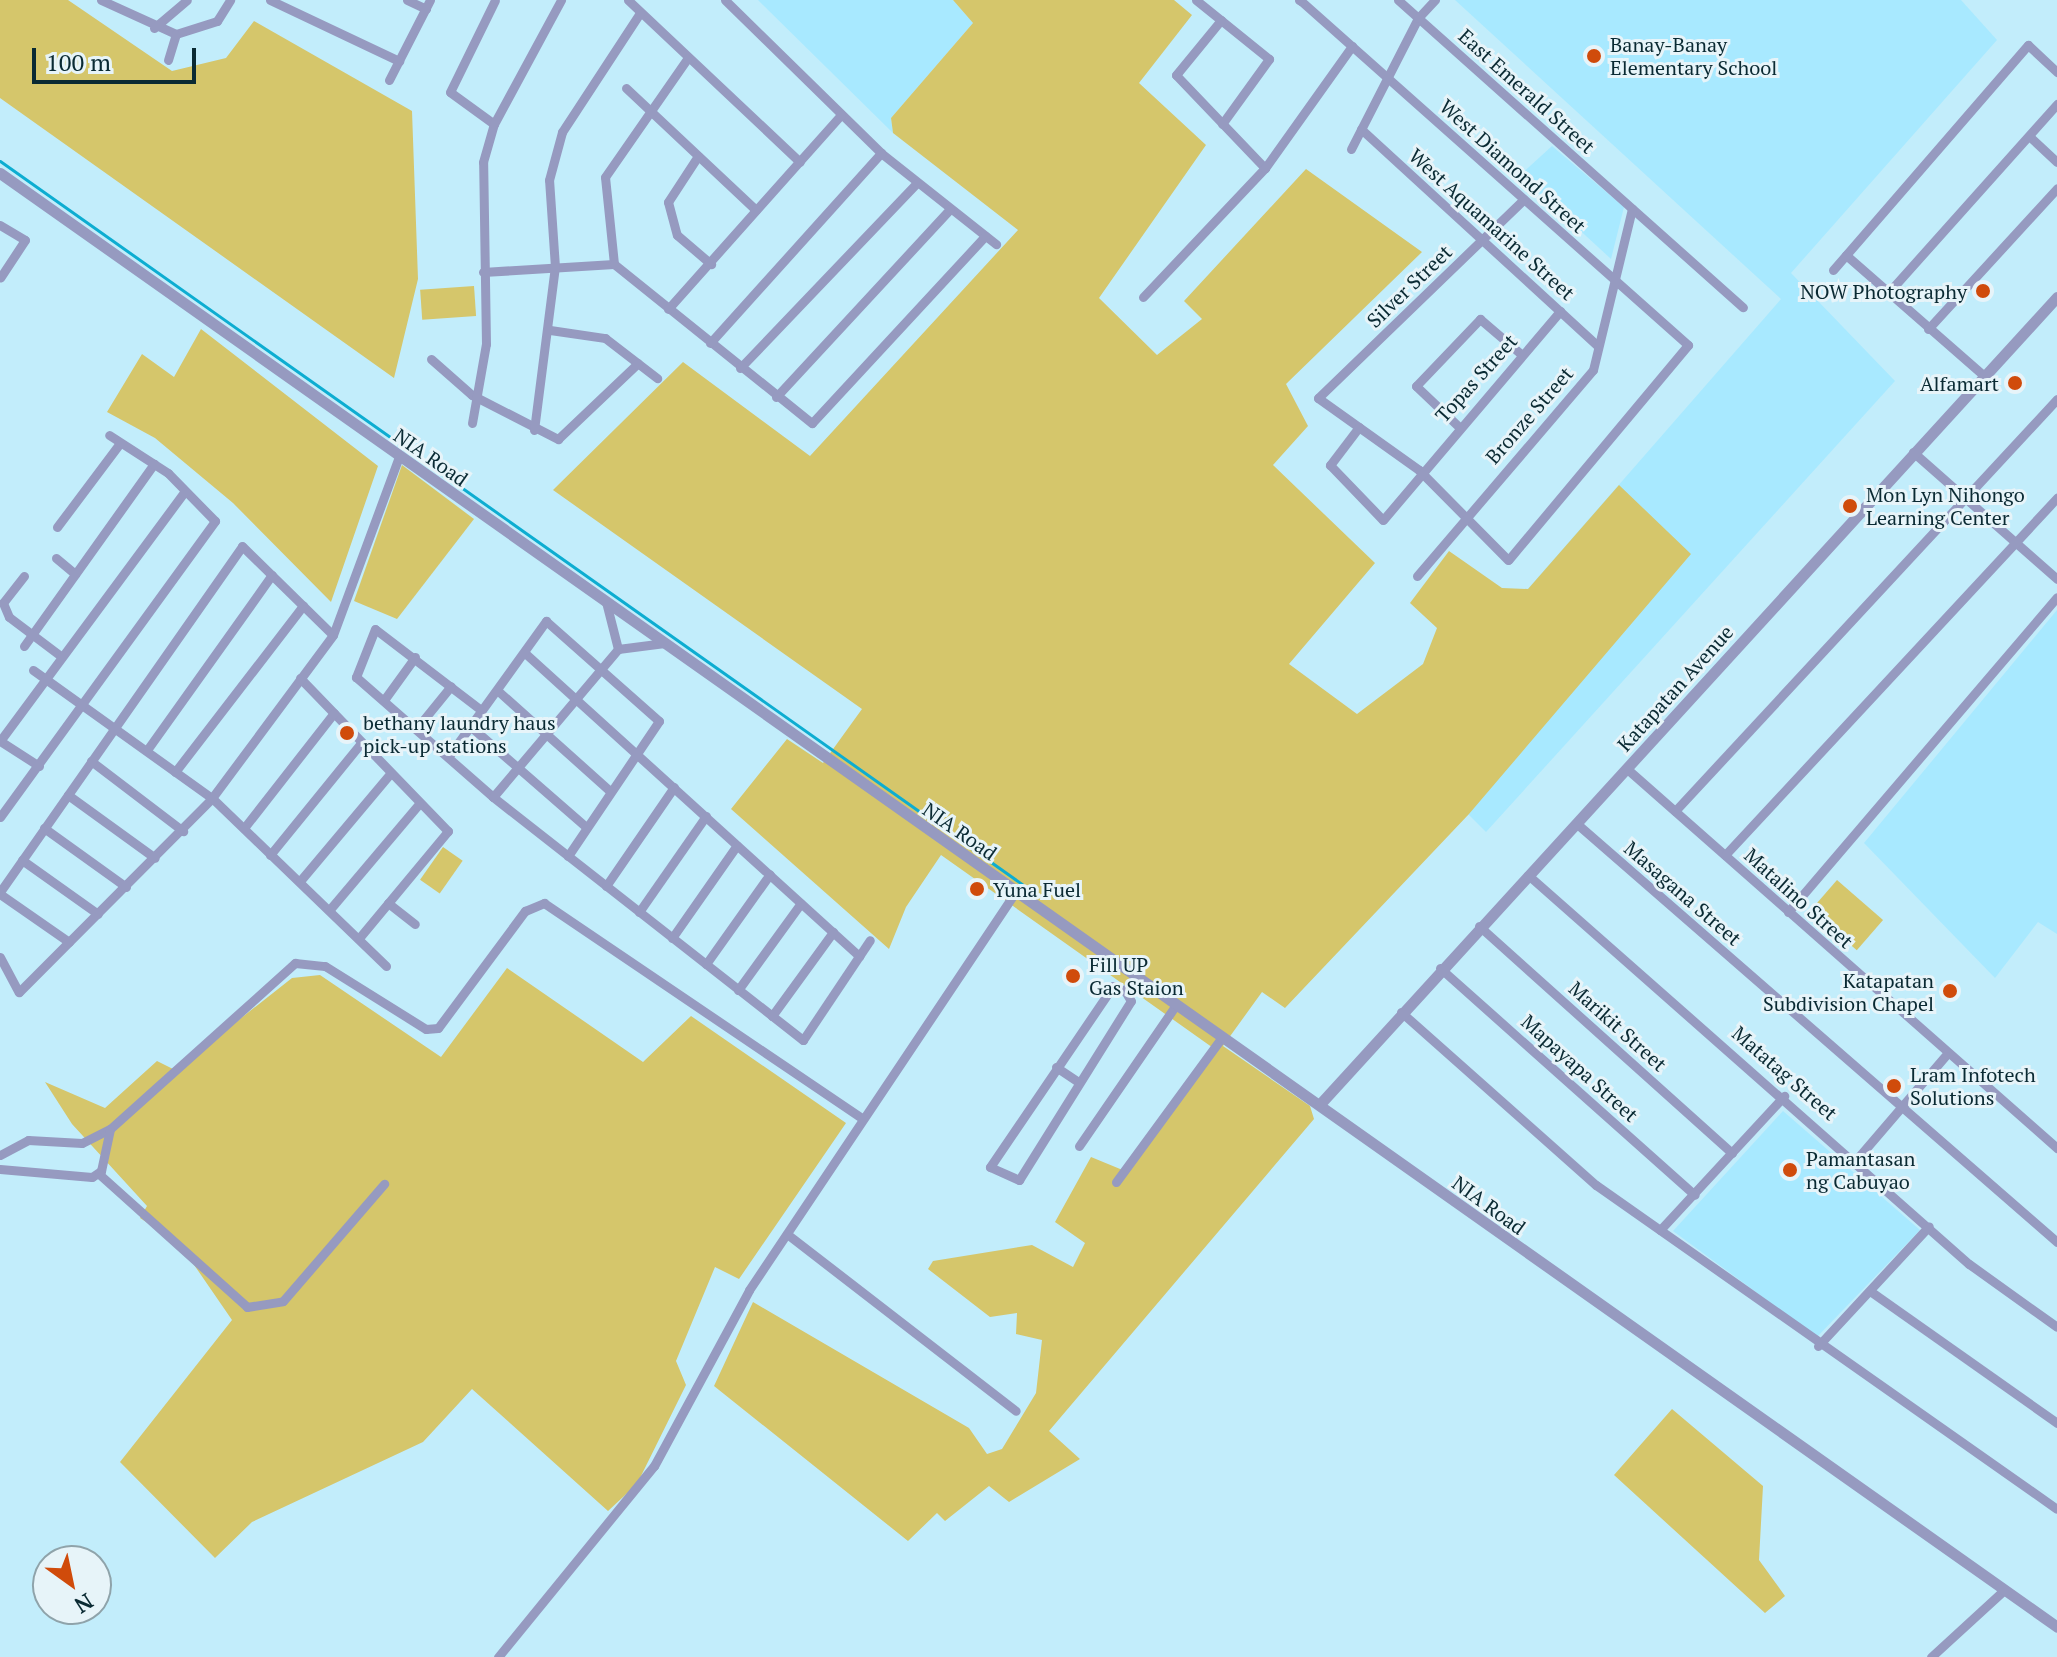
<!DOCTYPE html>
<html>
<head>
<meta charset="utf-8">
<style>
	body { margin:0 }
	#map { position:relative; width:2057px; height:1657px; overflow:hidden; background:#c2edfb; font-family:"PT Serif",serif }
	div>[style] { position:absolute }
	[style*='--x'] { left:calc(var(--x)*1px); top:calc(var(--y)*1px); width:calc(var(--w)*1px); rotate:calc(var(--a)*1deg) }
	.built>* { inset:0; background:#a8e9ff }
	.green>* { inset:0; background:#d5c66b; transform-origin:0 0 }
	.stream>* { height:3px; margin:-1.5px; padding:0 1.5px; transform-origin:1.5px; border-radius:1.5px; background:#0dadd1 }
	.minor>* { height:9px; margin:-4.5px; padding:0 4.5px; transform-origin:4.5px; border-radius:4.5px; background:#969ac0 }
	.tertiary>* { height:11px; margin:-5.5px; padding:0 5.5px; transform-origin:5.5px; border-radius:5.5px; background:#969ac0 }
	.dots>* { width:22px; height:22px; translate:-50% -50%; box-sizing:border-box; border:4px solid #e7f4f9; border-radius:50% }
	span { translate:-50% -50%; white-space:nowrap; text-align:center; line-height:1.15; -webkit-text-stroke:6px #e7f4f9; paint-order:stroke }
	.poi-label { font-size:20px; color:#0a2a33 }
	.left { translate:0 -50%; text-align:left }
	.right { translate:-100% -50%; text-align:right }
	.street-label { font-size:20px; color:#0a2a33 }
	.north { position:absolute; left:32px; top:1545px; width:80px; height:80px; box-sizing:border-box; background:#e7f4f9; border:2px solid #8fa3aa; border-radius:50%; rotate:147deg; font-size:22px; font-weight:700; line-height:32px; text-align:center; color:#0a2a33 }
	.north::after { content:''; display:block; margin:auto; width:28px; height:36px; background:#d04b0b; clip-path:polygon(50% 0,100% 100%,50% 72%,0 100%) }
	.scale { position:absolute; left:32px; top:48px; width:164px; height:36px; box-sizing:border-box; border:4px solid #0a2a33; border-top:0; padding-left:10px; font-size:24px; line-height:28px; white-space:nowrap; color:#0a2a33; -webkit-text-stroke:6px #e7f4f9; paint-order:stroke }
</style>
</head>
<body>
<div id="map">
	<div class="built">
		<i style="clip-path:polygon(758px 0,953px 0,973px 23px,891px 118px,893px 133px)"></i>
		<i style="clip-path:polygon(1455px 0,1961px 0,1997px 40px,1791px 273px,1895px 381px,1486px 832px,1404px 750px,1528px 589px,1781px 299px)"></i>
		<i style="clip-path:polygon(1552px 146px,1624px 207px,1611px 259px,1520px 175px)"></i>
		<i style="clip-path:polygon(2057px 610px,2057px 934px,2038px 922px,1995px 978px,1864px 843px)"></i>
		<i style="clip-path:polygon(1783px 1111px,1920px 1230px,1817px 1337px,1673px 1231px)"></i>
	</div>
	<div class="green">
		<i style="clip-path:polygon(0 0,68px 0,172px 71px,226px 58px,254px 21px,412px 111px,418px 279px,394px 378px,0 98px)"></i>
		<i style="clip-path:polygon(953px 0,1174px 0,1192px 15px,1139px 83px,1206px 145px,1099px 298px,1157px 355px,1202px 319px,1184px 301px,1306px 169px,1422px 252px,1286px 384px,1308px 426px,1273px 465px,1375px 563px,1289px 664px,1357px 714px,1423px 664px,1437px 628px,1410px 603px,1449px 551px,1502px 588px,1528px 589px,1619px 485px,1691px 554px,1469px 814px,1285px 1008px,1262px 992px,1223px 1046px,1310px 1106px,1314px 1119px,1049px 1431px,1080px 1459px,1009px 1502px,989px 1486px,945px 1521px,937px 1513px,908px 1541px,714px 1386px,753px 1302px,969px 1428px,987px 1454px,1002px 1449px,1036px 1393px,1042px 1340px,1016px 1334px,1017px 1313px,990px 1317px,928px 1269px,933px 1261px,1032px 1245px,1073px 1267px,1085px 1243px,1055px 1222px,1091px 1157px,1125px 1171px,1216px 1050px,941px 855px,906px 907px,889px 949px,731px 809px,787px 739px,823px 763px,862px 709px,553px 490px,683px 362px,810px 456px,1018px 230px,893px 133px,891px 118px,973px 23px)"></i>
		<i style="left:474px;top:286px;width:30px;height:54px;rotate:86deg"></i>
		<i style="clip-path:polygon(201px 329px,378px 466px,331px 602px,233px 503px,155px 438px,107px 412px,142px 354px,174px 377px)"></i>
		<i style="clip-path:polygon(402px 465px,474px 519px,397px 619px,354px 601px)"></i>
		<i style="left:443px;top:847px;width:24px;height:40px;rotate:35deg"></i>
		<i style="left:1837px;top:880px;width:61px;height:40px;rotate:41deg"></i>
		<i style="clip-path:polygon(507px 968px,643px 1062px,691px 1016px,846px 1123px,739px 1279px,715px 1267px,676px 1361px,686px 1385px,637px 1484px,608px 1511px,472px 1389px,423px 1442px,252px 1522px,215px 1558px,120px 1462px,232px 1320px,179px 1243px,140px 1218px,147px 1206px,72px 1124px,45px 1082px,105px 1108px,157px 1061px,175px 1070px,292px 978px,320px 975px,441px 1057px)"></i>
		<i style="clip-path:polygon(1672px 1409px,1763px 1486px,1759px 1560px,1785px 1596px,1765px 1613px,1614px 1475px)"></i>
	</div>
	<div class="stream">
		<i style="--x:0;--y:161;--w:1252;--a:35.28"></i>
	</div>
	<div class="minor">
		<i style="--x:101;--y:0;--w:82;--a:24.4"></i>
		<i style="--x:176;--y:34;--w:43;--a:-17.6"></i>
		<i style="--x:217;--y:21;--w:25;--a:-58"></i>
		<i style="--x:270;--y:0;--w:143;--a:25.3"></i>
		<i style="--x:407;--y:0;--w:21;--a:25"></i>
		<i style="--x:628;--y:0;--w:236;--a:43.3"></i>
		<i style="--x:725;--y:0;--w:219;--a:44.4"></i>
		<i style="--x:881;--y:153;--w:147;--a:38.4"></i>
		<i style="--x:1196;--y:0;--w:94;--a:38.9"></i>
		<i style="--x:1269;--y:59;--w:80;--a:125.9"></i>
		<i style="--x:1299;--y:0;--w:2;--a:27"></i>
		<i style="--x:1301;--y:1;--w:518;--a:41.63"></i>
		<i style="--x:1688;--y:345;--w:280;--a:129.9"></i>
		<i style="--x:1508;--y:560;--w:127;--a:-134.7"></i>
		<i style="--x:1419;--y:470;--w:124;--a:-144.5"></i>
		<i style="--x:1318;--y:398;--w:286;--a:-44"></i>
		<i style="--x:1398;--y:0;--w:462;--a:41.7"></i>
		<i style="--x:1221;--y:20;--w:71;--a:129.3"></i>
		<i style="--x:1176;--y:75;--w:129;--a:46.3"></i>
		<i style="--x:154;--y:28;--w:43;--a:-40.3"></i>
		<i style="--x:168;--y:60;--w:27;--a:-73"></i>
		<i style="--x:389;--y:80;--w:90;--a:-62.9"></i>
		<i style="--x:626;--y:88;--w:178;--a:43.2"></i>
		<i style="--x:494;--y:124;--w:54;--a:-144"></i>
		<i style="--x:450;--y:92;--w:102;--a:-63.9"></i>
		<i style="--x:1361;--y:129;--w:321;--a:42.5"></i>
		<i style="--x:2029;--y:136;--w:38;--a:43"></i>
		<i style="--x:1351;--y:149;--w:147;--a:-62.9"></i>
		<i style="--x:1418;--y:18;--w:25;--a:-47"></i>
		<i style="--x:698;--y:156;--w:55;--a:123.1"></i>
		<i style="--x:668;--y:202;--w:34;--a:75"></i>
		<i style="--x:677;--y:235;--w:45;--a:40.5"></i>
		<i style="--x:0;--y:225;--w:29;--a:31"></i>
		<i style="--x:25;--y:240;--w:45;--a:123.3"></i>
		<i style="--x:1846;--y:255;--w:184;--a:41.2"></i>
		<i style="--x:614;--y:264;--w:87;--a:-95.9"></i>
		<i style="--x:605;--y:177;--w:144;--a:-55.2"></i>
		<i style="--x:1833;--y:270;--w:298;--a:-49.1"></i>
		<i style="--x:2028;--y:45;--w:40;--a:43"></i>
		<i style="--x:483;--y:272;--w:131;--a:-3.5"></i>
		<i style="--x:614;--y:264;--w:254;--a:38.8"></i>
		<i style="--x:812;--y:423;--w:255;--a:-47.2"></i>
		<i style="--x:1888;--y:293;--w:254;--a:-48.2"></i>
		<i style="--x:1143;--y:297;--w:178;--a:-46.6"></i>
		<i style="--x:1265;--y:168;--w:150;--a:-54.5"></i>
		<i style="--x:668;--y:309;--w:260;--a:-48.3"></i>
		<i style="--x:1928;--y:329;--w:191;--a:-47.5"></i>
		<i style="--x:550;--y:330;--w:56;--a:8.3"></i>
		<i style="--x:605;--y:338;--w:66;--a:37.6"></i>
		<i style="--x:710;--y:343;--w:256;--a:-48"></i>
		<i style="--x:431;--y:359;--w:55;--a:41.3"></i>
		<i style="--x:472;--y:395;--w:97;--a:27.1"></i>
		<i style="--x:558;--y:439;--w:110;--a:-43.5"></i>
		<i style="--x:740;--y:368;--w:256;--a:-46.3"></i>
		<i style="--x:776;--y:397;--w:256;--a:-47.2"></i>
		<i style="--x:472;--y:423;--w:80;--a:-80"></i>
		<i style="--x:486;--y:344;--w:182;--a:-90.9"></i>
		<i style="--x:483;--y:162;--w:40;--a:-74"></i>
		<i style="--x:494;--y:124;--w:141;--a:-61.6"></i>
		<i style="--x:1458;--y:426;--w:58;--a:-136.4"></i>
		<i style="--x:1416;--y:386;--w:93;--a:-46.3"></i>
		<i style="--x:1480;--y:319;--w:54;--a:40.5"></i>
		<i style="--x:1359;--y:427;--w:48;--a:127.3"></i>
		<i style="--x:1330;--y:465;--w:76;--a:46.1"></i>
		<i style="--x:1383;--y:520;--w:274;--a:-49.7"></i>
		<i style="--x:534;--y:430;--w:164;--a:-82.7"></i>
		<i style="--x:555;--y:267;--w:87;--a:-93.9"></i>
		<i style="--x:549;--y:180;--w:50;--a:-74.8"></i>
		<i style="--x:562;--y:132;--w:142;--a:-56.8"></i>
		<i style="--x:1913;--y:452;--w:192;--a:41.4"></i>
		<i style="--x:57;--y:527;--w:105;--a:-53.1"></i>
		<i style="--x:56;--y:558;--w:25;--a:40"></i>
		<i style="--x:24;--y:576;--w:34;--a:128"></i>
		<i style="--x:3;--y:603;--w:15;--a:67"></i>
		<i style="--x:9;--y:617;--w:66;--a:37"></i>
		<i style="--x:1417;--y:576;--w:271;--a:-49.5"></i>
		<i style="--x:1593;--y:370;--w:166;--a:-76.4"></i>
		<i style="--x:606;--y:602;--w:49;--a:75.7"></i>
		<i style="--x:618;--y:649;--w:47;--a:-7.3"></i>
		<i style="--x:24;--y:646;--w:224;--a:-54.5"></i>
		<i style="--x:526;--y:654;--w:450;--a:42.2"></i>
		<i style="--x:33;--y:670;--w:220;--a:35.6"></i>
		<i style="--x:212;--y:798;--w:242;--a:44"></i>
		<i style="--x:300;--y:678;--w:213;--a:46"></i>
		<i style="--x:448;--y:831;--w:138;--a:129.7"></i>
		<i style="--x:497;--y:690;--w:152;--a:41.8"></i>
		<i style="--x:384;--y:700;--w:53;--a:-54.2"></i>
		<i style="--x:481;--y:710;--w:133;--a:-142.6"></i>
		<i style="--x:375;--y:629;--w:52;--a:111.6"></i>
		<i style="--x:356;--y:677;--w:182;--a:41.2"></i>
		<i style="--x:493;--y:797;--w:394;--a:38.1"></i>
		<i style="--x:803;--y:1040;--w:120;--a:-56.2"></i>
		<i style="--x:470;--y:726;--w:154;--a:41"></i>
		<i style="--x:416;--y:729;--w:55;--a:-50.9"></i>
		<i style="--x:147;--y:750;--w:215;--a:-54.5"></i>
		<i style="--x:448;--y:757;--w:168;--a:-54.2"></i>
		<i style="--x:546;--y:621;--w:151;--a:41.5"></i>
		<i style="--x:659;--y:721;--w:163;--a:124"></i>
		<i style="--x:91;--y:761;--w:116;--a:37.3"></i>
		<i style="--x:39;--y:766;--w:46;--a:-147.3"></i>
		<i style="--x:0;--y:741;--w:311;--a:-53.5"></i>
		<i style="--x:1626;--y:768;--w:575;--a:41.4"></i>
		<i style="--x:175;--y:772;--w:210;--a:-52.4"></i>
		<i style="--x:68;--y:795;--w:107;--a:35.9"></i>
		<i style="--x:493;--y:797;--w:194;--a:-49.8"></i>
		<i style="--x:1675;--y:811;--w:562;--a:-47.16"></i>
		<i style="--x:0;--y:817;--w:366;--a:-54"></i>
		<i style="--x:215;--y:521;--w:67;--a:-134.4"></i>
		<i style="--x:168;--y:473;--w:70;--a:-147.2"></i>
		<i style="--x:1576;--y:823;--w:638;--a:41.06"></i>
		<i style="--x:44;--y:828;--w:101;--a:35.7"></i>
		<i style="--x:244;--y:828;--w:146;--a:-52"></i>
		<i style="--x:270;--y:855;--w:144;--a:-50.9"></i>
		<i style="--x:1725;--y:855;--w:488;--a:-47.1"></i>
		<i style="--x:22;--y:860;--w:93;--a:35.4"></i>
		<i style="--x:1528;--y:875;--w:588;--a:41.42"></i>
		<i style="--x:1969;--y:1264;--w:108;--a:35.6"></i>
		<i style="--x:300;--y:881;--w:138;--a:-50"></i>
		<i style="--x:606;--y:886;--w:120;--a:-55.5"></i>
		<i style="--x:0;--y:892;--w:422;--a:-55"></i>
		<i style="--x:242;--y:546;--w:127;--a:44.4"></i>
		<i style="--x:0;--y:894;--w:84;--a:34.8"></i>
		<i style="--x:388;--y:903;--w:34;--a:38"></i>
		<i style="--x:331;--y:908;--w:136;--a:-49.8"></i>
		<i style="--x:639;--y:912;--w:117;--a:-55.1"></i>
		<i style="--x:1788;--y:912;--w:414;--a:-49.5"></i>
		<i style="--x:1479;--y:926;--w:340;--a:41.9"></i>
		<i style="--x:672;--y:938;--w:113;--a:-55"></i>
		<i style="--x:0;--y:957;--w:40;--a:62"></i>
		<i style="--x:19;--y:992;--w:274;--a:-45.1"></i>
		<i style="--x:212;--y:798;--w:203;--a:-53.4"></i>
		<i style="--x:333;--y:635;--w:190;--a:-69.7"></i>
		<i style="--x:706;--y:964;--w:110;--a:-54.6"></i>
		<i style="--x:1440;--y:968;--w:341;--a:41.7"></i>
		<i style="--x:738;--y:990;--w:107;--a:-54.1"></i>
		<i style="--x:1125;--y:991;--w:13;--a:-157"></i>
		<i style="--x:1113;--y:986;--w:219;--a:124.2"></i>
		<i style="--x:990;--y:1167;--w:32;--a:24"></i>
		<i style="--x:1019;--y:1180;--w:211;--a:-58"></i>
		<i style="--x:1131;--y:1001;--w:12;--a:-121"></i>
		<i style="--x:1125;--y:991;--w:19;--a:-54"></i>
		<i style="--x:1401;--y:1012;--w:261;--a:41.6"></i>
		<i style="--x:1596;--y:1185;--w:563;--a:35.1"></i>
		<i style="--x:772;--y:1016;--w:104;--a:-54"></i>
		<i style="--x:1056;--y:1067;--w:27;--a:34"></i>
		<i style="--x:1079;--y:1146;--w:171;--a:-55.5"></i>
		<i style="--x:0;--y:1155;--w:32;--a:-28"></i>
		<i style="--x:28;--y:1140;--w:54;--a:3.2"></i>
		<i style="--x:82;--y:1143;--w:31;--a:-27"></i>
		<i style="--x:110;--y:1129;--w:249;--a:-41.9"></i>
		<i style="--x:295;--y:963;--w:30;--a:6"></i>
		<i style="--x:325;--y:966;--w:119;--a:32"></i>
		<i style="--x:426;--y:1029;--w:12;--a:-5"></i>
		<i style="--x:438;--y:1028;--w:146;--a:-53.4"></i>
		<i style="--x:525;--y:911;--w:21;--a:-23"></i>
		<i style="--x:544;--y:903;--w:385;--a:34.1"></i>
		<i style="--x:1856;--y:1160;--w:137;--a:-49.4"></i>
		<i style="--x:0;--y:1169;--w:92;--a:5"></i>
		<i style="--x:92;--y:1177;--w:11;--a:-34"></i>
		<i style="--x:101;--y:1171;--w:43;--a:-77.9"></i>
		<i style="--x:99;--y:1174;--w:199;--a:41.9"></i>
		<i style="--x:247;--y:1307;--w:36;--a:-9"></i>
		<i style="--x:283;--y:1301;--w:155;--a:-49.2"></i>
		<i style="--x:1116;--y:1182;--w:180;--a:-53.8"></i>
		<i style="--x:1660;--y:1230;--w:183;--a:-47.2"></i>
		<i style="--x:787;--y:1234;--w:289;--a:37.7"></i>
		<i style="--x:1870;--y:1291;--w:229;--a:35.2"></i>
		<i style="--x:1818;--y:1346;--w:163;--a:-47.2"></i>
		<i style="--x:498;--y:1657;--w:247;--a:-50.8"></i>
		<i style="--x:654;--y:1466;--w:200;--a:-61.6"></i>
		<i style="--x:749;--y:1290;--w:478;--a:-56.2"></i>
		<i style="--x:1931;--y:1657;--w:99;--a:-42.5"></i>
	</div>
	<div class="tertiary">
		<i style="--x:0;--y:173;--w:2519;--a:35.25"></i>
		<i style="--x:1320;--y:1104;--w:1093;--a:-47.6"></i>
	</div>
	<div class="dots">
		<i style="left:1594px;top:56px;background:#d04b0b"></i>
		<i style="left:1983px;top:291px;background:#d04b0b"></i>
		<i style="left:2015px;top:383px;background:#d04b0b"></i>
		<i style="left:1850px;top:506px;background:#d04b0b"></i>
		<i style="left:347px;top:733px;background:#d04b0b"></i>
		<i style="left:977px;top:889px;background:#d04b0b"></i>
		<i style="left:1073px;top:976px;background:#d04b0b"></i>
		<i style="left:1950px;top:991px;background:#d04b0b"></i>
		<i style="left:1894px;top:1086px;background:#d04b0b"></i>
		<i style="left:1790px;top:1170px;background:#d04b0b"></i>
	</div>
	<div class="poi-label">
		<span class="left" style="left:1610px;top:56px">Banay-Banay<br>Elementary School</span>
		<span class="right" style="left:1967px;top:291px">NOW Photography</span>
		<span class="right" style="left:1999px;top:383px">Alfamart</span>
		<span class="left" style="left:1866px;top:506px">Mon Lyn Nihongo<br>Learning Center</span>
		<span class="left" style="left:363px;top:734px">bethany laundry haus<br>pick-up stations</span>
		<span class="left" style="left:993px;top:889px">Yuna Fuel</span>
		<span class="left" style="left:1089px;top:976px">Fill UP<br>Gas Staion</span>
		<span class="right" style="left:1934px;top:992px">Katapatan<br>Subdivision Chapel</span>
		<span class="left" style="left:1910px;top:1086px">Lram Infotech<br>Solutions</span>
		<span class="left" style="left:1806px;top:1170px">Pamantasan<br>ng Cabuyao</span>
	</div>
	<div class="street-label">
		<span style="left:1527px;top:91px;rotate:42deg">East Emerald Street</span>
		<span style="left:1513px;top:166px;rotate:42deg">West Diamond Street</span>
		<span style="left:1492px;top:224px;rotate:42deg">West Aquamarine Street</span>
		<span style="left:1409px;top:286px;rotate:-44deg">Silver Street</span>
		<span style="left:1476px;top:378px;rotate:-48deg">Topas Street</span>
		<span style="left:1529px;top:415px;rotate:-49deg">Bronze Street</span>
		<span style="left:431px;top:457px;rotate:35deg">NIA Road</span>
		<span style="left:1675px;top:688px;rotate:-48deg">Katapatan Avenue</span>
		<span style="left:960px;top:831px;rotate:35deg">NIA Road</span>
		<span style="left:1683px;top:893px;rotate:41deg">Masagana Street</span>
		<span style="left:1799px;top:898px;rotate:42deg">Matalino Street</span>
		<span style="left:1618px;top:1026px;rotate:42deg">Marikit Street</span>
		<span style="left:1580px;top:1068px;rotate:42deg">Mapayapa Street</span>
		<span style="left:1785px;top:1073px;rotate:41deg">Matatag Street</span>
		<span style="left:1489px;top:1205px;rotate:36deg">NIA Road</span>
	</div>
	<div class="north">N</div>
	<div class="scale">100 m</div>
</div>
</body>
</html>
